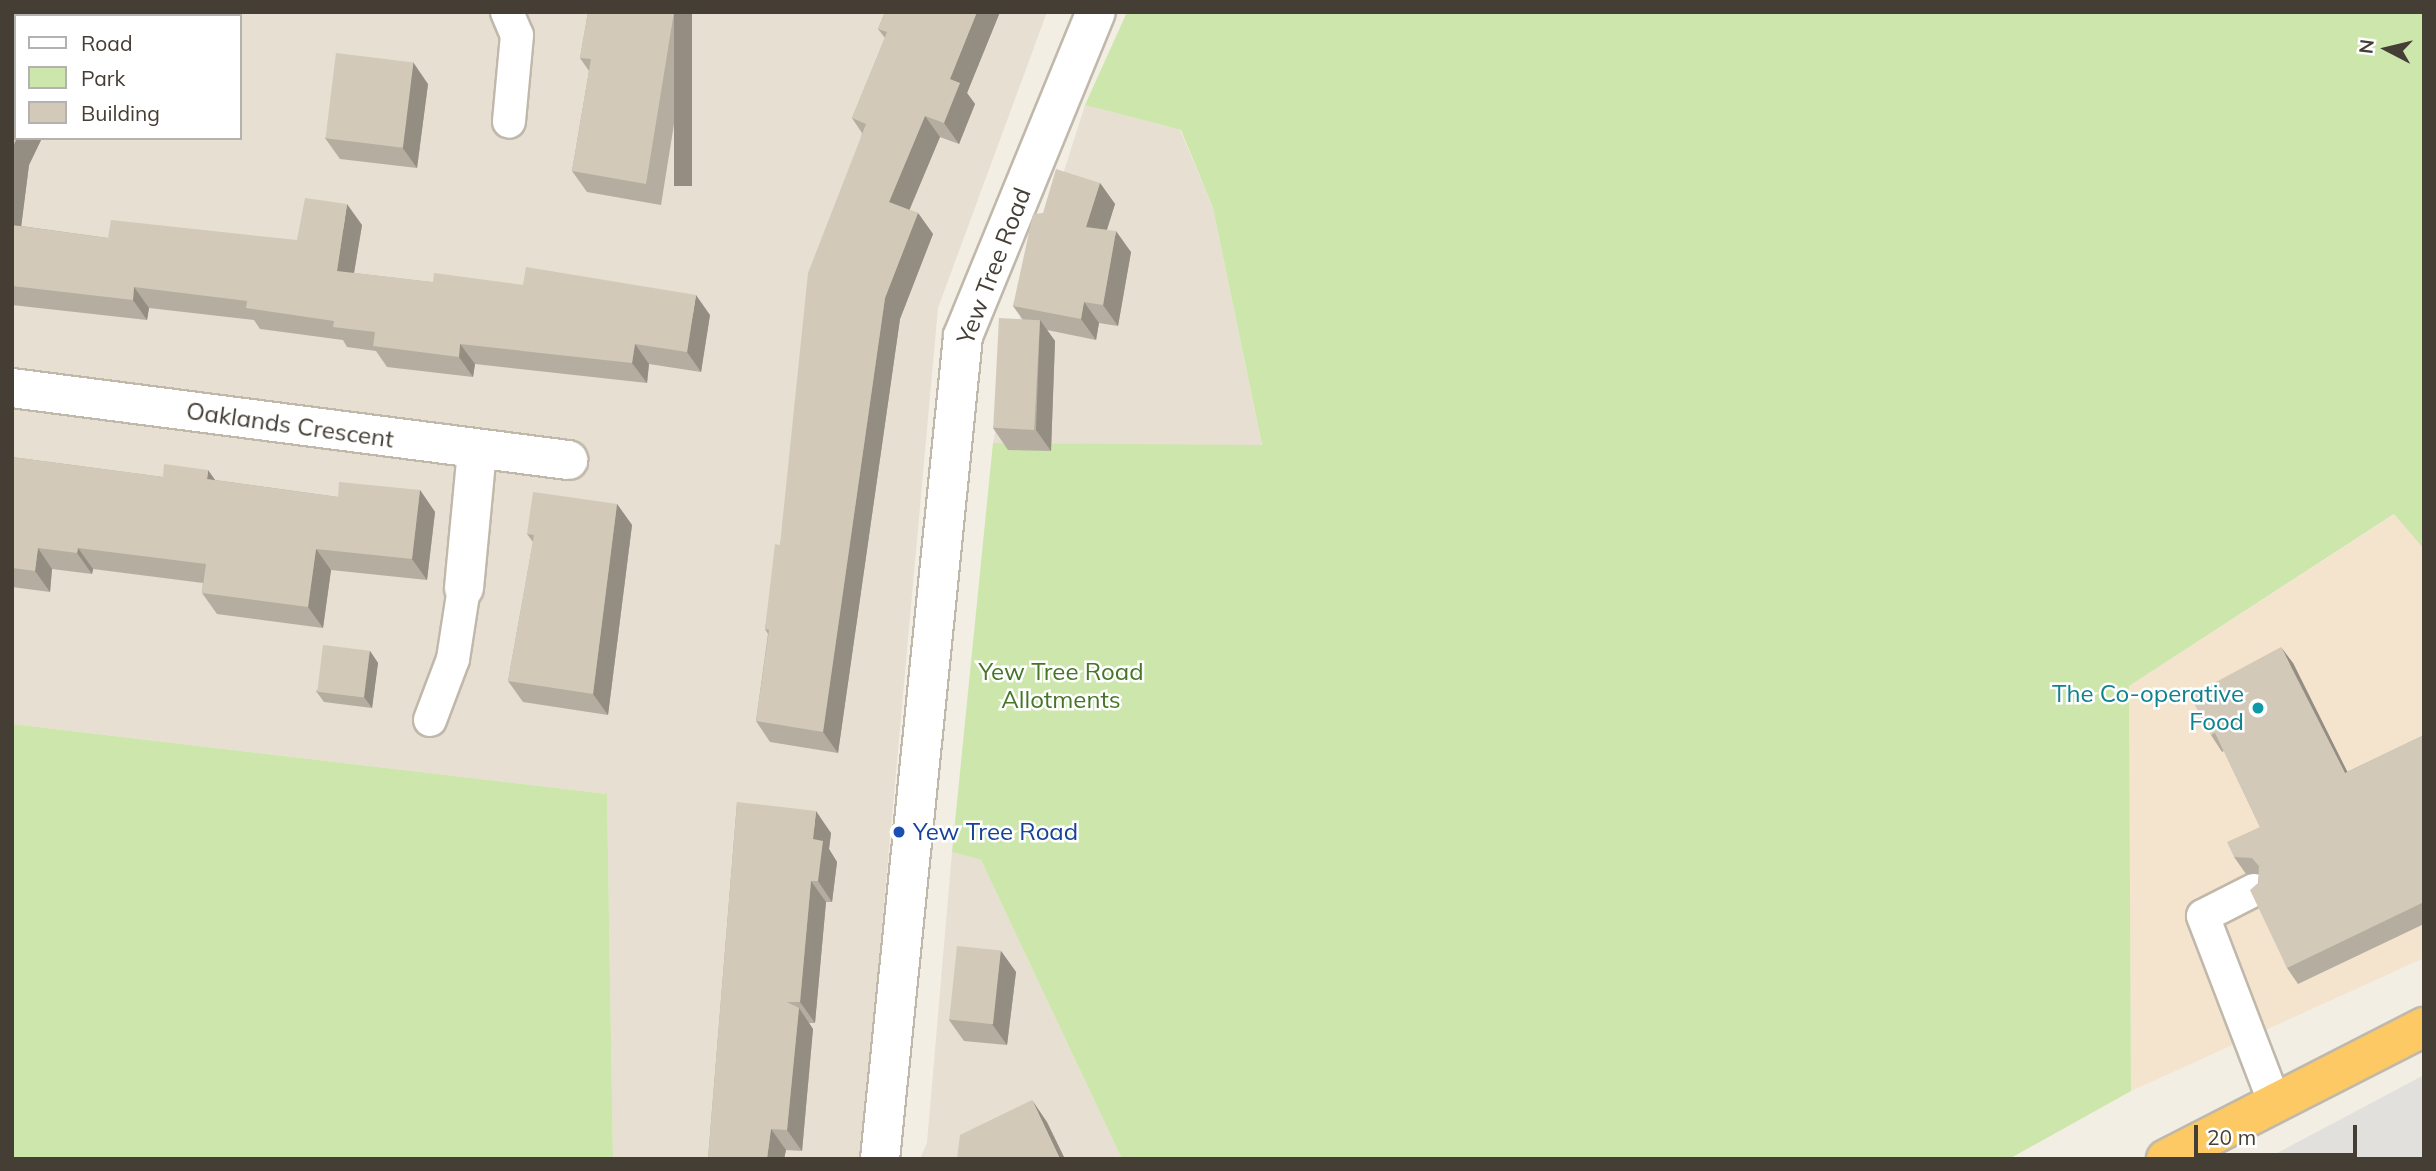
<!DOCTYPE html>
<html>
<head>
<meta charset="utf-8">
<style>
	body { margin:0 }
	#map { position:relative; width:2436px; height:1171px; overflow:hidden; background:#f2eee4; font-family:Mulish,sans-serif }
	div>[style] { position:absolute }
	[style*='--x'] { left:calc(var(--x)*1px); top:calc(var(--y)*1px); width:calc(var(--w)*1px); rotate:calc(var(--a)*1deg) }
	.residential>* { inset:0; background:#e6dfd2 }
	.commercial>* { inset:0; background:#f4e4ce }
	.green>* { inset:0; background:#cde6ac }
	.parking>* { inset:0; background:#e2e0dc }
	.roads { filter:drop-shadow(2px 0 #c0b8aa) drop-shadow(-2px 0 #c0b8aa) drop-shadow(0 2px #c0b8aa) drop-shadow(0 -2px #c0b8aa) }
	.lane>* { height:32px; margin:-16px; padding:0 16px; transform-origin:16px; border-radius:16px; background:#fff }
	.street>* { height:38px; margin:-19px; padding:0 19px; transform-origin:19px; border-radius:19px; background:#fff }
	.highway>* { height:38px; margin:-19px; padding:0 19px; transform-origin:19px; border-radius:19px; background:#fdc964 }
	.wall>* { inset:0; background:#b5ad9f }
	.shaded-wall>* { inset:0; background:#948d82; transform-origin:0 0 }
	.building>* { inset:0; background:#d3c9b9; transform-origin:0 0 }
	.dots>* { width:19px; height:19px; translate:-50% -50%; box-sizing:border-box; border:4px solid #fff; border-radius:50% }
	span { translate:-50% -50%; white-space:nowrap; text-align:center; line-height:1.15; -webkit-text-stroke:5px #fff; paint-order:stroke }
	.street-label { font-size:24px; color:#443e34 }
	.park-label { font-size:24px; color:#467528 }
	.culture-label { font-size:24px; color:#0d838f }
	.right { translate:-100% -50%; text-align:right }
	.transit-label { font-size:24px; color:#164399 }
	.left { translate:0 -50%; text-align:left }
	.frame { position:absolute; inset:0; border:14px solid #443e34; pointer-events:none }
	.legend { position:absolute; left:14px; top:14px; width:228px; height:126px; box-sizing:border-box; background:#fff; border:2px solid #b4b2ae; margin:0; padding:9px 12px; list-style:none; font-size:21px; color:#443e34 }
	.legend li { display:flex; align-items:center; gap:14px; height:35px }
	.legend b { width:35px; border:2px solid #b4b2ae }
	.north { position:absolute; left:2352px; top:14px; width:70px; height:70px; -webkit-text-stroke:5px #fff; paint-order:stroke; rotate:277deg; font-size:19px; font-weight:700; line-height:28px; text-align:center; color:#443e34 }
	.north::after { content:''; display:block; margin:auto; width:24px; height:32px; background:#443e34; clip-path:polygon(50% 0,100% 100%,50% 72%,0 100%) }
	.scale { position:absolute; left:2194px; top:1125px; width:163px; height:32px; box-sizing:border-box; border:4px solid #443e34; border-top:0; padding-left:9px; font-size:21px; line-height:24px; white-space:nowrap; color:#443e34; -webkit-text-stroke:5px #fff; paint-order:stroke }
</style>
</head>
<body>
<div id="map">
	<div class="residential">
		<i style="clip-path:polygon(evenodd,12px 12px,1047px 12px,938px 308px,861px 1159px,613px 1159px,607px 794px,12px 724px,12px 12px,16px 16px,240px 16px,240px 138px,16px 138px,16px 16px)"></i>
		<i style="clip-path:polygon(1085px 105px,1180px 130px,1213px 208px,1262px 446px,993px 443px,1024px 298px)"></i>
		<i style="clip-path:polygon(952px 852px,981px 860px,1122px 1159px,920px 1159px,927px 1143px)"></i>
	</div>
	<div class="commercial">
		<i style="clip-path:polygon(2395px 514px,2424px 549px,2424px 958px,2131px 1091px,2129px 686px)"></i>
	</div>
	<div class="green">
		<i style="clip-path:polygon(1127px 12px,2424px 12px,2424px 549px,2394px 514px,2129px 686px,2131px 1091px,2009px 1159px,1122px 1159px,981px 860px,952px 852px,993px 443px,1262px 445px,1213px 208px,1181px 130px,1085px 105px)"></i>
		<i style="clip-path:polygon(12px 724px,607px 794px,613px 1159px,12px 1159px)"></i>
	</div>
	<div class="parking">
		<i style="clip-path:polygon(2424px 1075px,2424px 1159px,2266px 1159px)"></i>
	</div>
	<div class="roads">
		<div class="lane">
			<i style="--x:507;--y:12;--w:25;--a:67"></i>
			<i style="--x:517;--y:35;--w:87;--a:95.3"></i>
			<i style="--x:430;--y:720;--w:65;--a:-69.3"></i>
			<i style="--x:453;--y:659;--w:72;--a:-81.2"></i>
			<i style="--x:2254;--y:890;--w:57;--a:153"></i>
			<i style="--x:2203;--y:916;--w:201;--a:69"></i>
		</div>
		<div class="street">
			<i style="--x:12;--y:388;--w:561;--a:7.38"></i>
			<i style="--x:464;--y:588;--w:139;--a:-84.6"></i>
			<i style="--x:880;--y:1159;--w:827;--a:-84.24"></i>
			<i style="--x:963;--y:336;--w:350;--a:-67.7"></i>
		</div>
		<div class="highway">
			<i style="--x:2166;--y:1159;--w:290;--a:-27.1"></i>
		</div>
	</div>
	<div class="wall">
		<i style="clip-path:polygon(12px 12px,114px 12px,117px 16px,16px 16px,16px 138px,42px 138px,29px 165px,21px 226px,108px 238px,297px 240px,362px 225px,354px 273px,710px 315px,701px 372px,649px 364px,647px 383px,475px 364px,473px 377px,387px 367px,376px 351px,347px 347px,343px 340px,260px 329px,254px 320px,149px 308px,147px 320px,12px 305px)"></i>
		<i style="clip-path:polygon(588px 12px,692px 12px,661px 205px,587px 192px,572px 171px,589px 71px,580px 58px)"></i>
		<i style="clip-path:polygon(885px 12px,1000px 12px,967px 93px,975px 104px,959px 144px,940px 137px,909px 210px,918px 213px,933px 234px,900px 319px,838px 753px,770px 742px,756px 721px,768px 634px,765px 629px,780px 545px,862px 133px,852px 118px,885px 38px,878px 29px)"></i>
		<i style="clip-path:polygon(428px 84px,417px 168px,340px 159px,325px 138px)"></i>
		<i style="clip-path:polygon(1100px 183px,1115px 204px,1107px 230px,1131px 252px,1118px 326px,1099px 323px,1096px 340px,1047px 330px,1055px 341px,1051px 451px,1008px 450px,993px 428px,1023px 320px,1013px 306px,1043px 213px)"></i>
		<i style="clip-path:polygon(12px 457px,163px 477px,215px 480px,338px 497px,420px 490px,435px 512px,427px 580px,331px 570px,323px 628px,217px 614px,202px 593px,203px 583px,93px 569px,92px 574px,52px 569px,50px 592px,12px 587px)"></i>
		<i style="clip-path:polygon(617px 504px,632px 525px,608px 715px,523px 702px,508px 681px,533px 542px,527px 534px)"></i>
		<i style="clip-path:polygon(370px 651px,378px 663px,372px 708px,324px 702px,316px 691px)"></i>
		<i style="clip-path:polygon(2293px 663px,2347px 772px,2424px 735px,2424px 924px,2298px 984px,2287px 968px,2258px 883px,2259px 874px,2246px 874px,2234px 857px,2260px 827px,2224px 751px,2222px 752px,2211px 735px)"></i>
		<i style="clip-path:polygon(737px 802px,831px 833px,829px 849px,837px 862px,832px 902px,826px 902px,815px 1023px,809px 1023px,813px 1029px,802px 1151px,786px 1150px,784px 1159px,708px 1159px)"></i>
		<i style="clip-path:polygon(1001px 951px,1016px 972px,1007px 1045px,964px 1041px,949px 1020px)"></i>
	</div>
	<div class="shaded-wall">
		<i style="clip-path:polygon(99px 12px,114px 12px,117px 16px,97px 16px)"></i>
		<i style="left:674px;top:12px;width:18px;height:174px"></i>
		<i style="clip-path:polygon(977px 12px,1000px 12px,967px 93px,975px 104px,959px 144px,944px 123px,950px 79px)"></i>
		<i style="clip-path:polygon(413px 62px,428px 84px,417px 168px,402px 147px)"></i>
		<i style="clip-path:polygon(925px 116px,940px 137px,904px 223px,889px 202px)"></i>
		<i style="clip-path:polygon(17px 138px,42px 138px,29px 165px,19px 244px,12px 235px,12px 162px,14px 144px)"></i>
		<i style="clip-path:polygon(1100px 183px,1115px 204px,1101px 248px,1086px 227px)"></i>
		<i style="clip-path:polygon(347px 204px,362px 225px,351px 291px,337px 271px)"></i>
		<i style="clip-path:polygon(918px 213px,933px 234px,900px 319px,838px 753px,823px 732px,885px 298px)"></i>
		<i style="clip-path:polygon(1116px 231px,1131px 252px,1118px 326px,1103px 305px)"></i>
		<i style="clip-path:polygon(134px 287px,149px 308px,147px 320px,133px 300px)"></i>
		<i style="clip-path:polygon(696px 295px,710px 315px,701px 372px,687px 352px)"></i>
		<i style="clip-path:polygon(1084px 302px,1099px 323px,1096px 340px,1081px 319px)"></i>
		<i style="clip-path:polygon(1040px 320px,1055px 341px,1051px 451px,1036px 430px)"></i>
		<i style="clip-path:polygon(460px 344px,475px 364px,473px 377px,459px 357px)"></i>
		<i style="clip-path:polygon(635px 344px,649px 364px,647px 383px,632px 363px)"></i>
		<i style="clip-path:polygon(208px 470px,223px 491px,207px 479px)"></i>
		<i style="clip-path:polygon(420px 490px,435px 512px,427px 580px,412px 559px)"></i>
		<i style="clip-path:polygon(617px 504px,632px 525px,608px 715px,593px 694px)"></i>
		<i style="clip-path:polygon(38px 548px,52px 569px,50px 592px,35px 571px)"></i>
		<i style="clip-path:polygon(78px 548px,93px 569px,92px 574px,77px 553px)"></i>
		<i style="clip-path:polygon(316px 549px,331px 570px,323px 628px,308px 607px)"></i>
		<i style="clip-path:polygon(2281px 647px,2293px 663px,2356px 789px,2345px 773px)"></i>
		<i style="clip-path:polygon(370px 651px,378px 663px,372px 708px,364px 697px)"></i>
		<i style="clip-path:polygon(816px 811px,831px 833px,829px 849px,837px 862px,832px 902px,818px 881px,813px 839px)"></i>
		<i style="clip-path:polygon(811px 881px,826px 902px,815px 1023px,800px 1002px)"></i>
		<i style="clip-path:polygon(1001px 951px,1016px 972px,1007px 1045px,992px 1024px)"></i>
		<i style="clip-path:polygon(799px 1008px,813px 1029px,802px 1151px,787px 1130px)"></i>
		<i style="clip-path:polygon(1032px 1100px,1047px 1122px,1065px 1159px,1060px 1159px)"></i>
		<i style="clip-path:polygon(771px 1129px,786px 1150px,784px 1159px,767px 1159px)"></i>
	</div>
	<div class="building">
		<i style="clip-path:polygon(12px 12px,99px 12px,97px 16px,16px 16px,16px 138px,17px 138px,14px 144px,12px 162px)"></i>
		<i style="clip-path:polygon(588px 12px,674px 12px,646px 184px,572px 171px,591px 59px,580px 58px)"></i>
		<i style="clip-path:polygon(885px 12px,977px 12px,950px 79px,960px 83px,944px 123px,925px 116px,889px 202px,918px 213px,885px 298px,823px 732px,756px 721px,769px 630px,765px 629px,775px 544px,780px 545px,808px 273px,866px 124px,852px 118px,887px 32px,878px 29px)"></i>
		<i style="left:336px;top:53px;width:78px;height:86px;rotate:7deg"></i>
		<i style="clip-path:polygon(1056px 169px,1100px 183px,1086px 227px,1116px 231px,1103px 305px,1084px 302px,1081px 319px,1013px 306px,1033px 214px,1043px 213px)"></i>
		<i style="clip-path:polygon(305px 198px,347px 204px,337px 271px,433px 282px,434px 273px,523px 285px,526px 267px,696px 295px,687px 352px,635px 344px,632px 363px,460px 344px,459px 357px,373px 346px,375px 332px,333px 327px,334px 321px,246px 308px,247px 301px,134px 287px,133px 300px,12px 286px,12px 225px,108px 238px,111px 220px,297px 240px)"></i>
		<i style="left:999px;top:318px;width:41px;height:110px;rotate:3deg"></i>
		<i style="clip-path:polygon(12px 457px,163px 477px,164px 464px,208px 470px,207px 479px,338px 497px,339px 482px,420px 490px,412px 559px,316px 549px,308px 607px,202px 593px,206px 564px,78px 548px,77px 553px,38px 548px,35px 571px,12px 568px)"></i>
		<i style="clip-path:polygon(533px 492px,617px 504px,593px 694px,508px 681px,534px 535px,527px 534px)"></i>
		<i style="left:323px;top:645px;width:47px;height:47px;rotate:7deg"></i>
		<i style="clip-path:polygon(2281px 647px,2345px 773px,2424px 735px,2424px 902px,2287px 968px,2250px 890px,2258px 883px,2259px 866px,2252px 858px,2234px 857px,2227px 842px,2260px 827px,2215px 733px,2211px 735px,2190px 696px)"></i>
		<i style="clip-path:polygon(737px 802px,816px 811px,813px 839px,823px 841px,818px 881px,811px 881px,800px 1002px,787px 1002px,799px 1008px,787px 1130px,771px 1129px,767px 1159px,708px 1159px)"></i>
		<i style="left:957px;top:946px;width:44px;height:74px;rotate:6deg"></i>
		<i style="clip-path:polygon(1032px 1100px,1060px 1159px,957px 1159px,960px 1135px)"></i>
	</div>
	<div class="dots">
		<i style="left:2258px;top:708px;background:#0f9aa8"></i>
		<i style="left:899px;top:832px;background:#1a4fb4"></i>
	</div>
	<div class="street-label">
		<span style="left:994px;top:266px;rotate:-69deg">Yew Tree Road</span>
		<span style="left:290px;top:425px;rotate:8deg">Oaklands Crescent</span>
	</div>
	<div class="park-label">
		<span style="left:1061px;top:686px">Yew Tree Road<br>Allotments</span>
	</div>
	<div class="culture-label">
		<span class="right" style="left:2244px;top:708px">The Co-operative<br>Food</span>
	</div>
	<div class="transit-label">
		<span class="left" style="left:913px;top:832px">Yew Tree Road</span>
	</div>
	<div class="frame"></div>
	<ul class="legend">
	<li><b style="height:9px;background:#fff"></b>Road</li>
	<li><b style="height:19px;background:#cde6ac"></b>Park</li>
	<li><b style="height:19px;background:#d3c9b9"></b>Building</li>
	</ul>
	<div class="north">N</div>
	<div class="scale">20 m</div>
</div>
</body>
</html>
